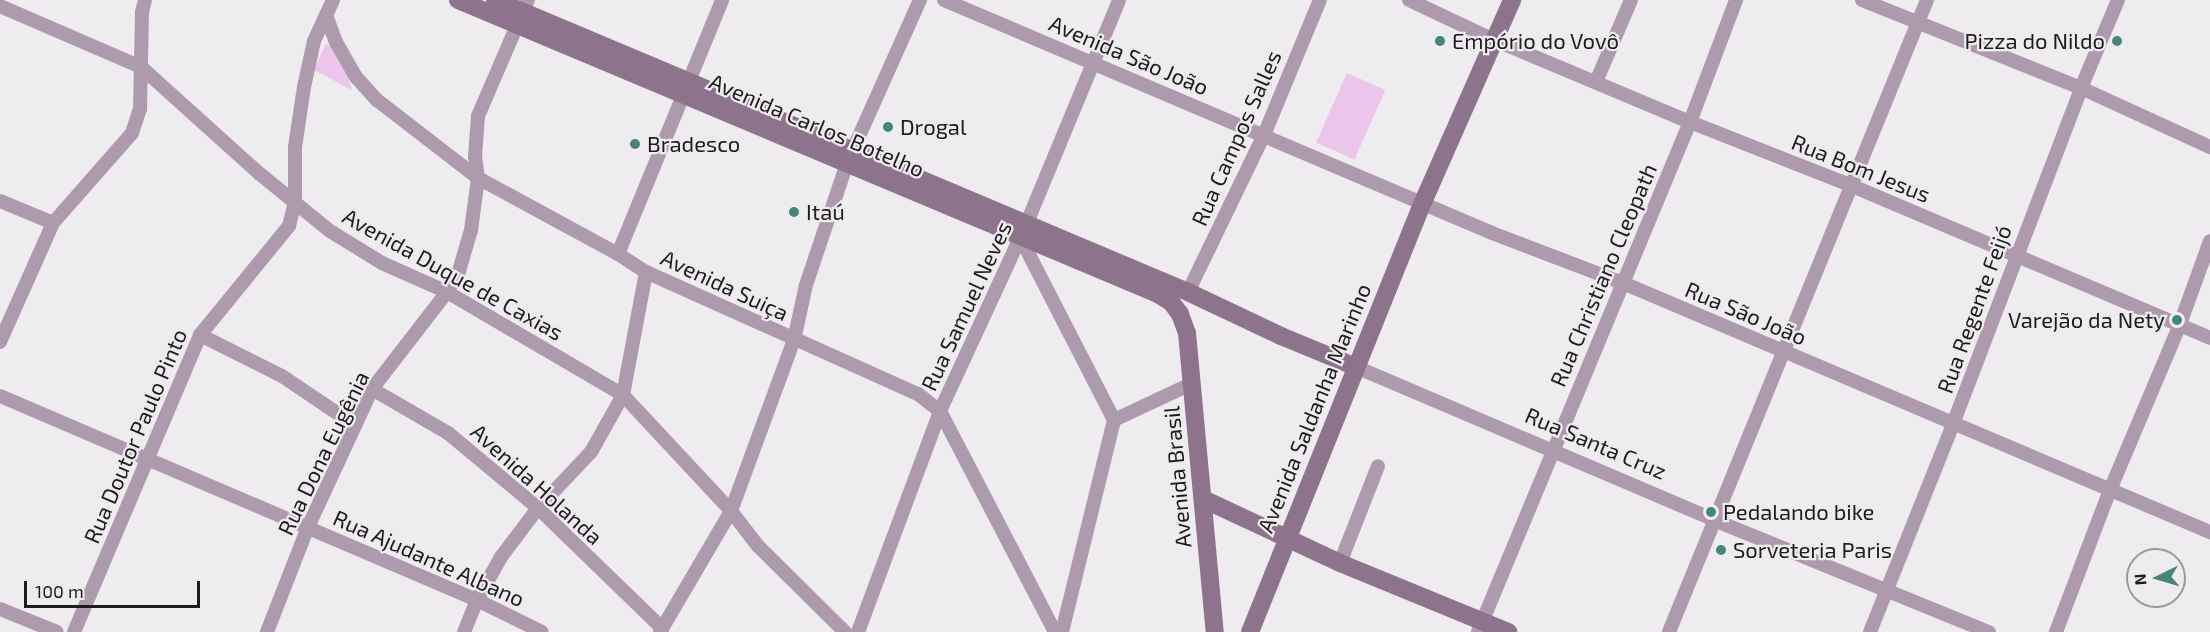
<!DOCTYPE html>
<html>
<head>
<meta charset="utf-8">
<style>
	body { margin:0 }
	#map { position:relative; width:2210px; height:632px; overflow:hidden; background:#efecef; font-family:"Exo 2",sans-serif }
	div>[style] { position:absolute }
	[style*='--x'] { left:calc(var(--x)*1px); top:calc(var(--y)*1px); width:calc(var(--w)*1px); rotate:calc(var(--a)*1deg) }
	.green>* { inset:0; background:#ecc5eb; transform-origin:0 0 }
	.street>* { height:14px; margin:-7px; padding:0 7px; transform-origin:7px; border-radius:7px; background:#ad9bad }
	.secondary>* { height:18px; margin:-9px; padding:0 9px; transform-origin:9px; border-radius:9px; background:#8e738d }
	.dots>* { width:16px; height:16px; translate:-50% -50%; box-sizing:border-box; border:3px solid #efecef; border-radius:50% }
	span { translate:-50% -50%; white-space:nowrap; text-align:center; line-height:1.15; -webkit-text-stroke:4.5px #efecef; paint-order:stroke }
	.poi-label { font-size:22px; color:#1d1c1d }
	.left { translate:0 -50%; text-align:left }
	.right { translate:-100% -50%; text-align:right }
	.street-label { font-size:22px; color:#1d1c1d }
	.north { position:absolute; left:2126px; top:548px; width:60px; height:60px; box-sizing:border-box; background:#efecef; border:2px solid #9b999b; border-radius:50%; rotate:265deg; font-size:16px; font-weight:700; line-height:24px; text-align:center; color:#1d1c1d }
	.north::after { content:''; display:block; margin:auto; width:21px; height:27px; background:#448678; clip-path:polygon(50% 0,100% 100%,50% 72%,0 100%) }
	.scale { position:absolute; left:24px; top:581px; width:176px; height:27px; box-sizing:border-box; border:3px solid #1d1c1d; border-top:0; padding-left:8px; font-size:18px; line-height:21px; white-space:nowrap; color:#1d1c1d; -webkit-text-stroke:4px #efecef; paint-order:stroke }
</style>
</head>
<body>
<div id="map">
	<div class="green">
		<i style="clip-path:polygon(326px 43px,336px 52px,344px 65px,352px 90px,314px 70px)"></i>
		<i style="left:1347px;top:73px;width:42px;height:76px;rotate:24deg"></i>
	</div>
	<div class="street">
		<i style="--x:944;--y:0;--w:595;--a:23.03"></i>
		<i style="--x:1492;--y:233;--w:140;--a:20.9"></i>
		<i style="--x:1623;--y:283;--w:638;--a:22.99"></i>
		<i style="--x:1409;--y:0;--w:84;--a:25.3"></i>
		<i style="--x:1485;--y:36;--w:222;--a:22.8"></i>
		<i style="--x:1690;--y:122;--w:172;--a:21.5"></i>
		<i style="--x:1850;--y:185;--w:391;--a:23"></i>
		<i style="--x:1862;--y:0;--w:236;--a:21.9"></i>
		<i style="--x:2081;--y:88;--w:142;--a:24.6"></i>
		<i style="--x:0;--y:6;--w:154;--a:23.4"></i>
		<i style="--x:141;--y:67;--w:160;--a:42"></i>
		<i style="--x:260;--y:174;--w:90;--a:39.2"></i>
		<i style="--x:330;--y:231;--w:61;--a:31.6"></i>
		<i style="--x:382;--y:263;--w:71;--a:24"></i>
		<i style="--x:447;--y:292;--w:204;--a:30.3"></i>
		<i style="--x:623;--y:395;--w:158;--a:47"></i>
		<i style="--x:731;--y:511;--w:44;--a:52.4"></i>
		<i style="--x:758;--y:546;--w:122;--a:44.7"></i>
		<i style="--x:326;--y:15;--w:29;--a:70"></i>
		<i style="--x:336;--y:42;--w:40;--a:60.3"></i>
		<i style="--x:356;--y:77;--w:31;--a:48"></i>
		<i style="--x:377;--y:100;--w:128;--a:37.7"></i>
		<i style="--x:478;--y:178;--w:159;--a:28.5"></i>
		<i style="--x:618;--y:254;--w:33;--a:33"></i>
		<i style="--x:646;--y:272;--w:298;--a:24.2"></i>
		<i style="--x:918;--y:394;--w:28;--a:38"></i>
		<i style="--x:940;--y:411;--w:249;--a:62.5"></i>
		<i style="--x:1596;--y:82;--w:89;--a:-66.9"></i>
		<i style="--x:0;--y:201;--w:57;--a:22.5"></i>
		<i style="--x:1020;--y:237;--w:206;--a:62.8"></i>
		<i style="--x:618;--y:254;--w:274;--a:-67.7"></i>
		<i style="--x:1188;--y:292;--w:174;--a:-64.2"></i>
		<i style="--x:1264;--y:135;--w:146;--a:-67.5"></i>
		<i style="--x:200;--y:335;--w:92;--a:26.6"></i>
		<i style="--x:282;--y:376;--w:88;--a:33.9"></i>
		<i style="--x:0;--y:342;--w:130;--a:-66"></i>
		<i style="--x:53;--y:223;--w:120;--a:-48.7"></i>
		<i style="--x:132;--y:133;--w:25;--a:-72"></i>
		<i style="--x:140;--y:109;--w:97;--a:-88.8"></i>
		<i style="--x:142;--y:12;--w:12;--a:-76"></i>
		<i style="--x:1356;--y:367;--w:389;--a:23.1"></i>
		<i style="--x:1714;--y:520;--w:297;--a:22.2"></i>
		<i style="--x:372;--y:389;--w:88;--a:30.1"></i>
		<i style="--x:448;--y:433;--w:117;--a:39.8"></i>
		<i style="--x:538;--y:508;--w:173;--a:44.1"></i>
		<i style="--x:0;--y:396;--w:519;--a:23.16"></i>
		<i style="--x:477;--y:600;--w:72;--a:26.2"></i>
		<i style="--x:1340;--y:563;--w:104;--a:-68.6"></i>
		<i style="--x:0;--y:609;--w:61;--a:22"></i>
		<i style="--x:74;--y:632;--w:323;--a:-67"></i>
		<i style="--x:200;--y:335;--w:141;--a:-50.8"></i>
		<i style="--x:289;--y:226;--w:25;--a:-76"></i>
		<i style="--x:295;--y:202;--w:55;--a:-90"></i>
		<i style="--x:295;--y:147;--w:61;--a:-81.5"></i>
		<i style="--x:304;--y:87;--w:47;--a:-77.7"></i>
		<i style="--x:314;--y:41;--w:45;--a:-65.1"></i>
		<i style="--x:267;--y:632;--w:113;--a:-68.7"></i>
		<i style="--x:308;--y:527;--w:152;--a:-65.1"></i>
		<i style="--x:372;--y:389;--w:123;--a:-52.3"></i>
		<i style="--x:447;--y:292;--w:24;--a:-60"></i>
		<i style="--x:459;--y:271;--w:43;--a:-73.7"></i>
		<i style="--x:471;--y:230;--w:52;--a:-82.3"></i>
		<i style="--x:478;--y:178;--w:21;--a:-98"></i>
		<i style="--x:475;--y:157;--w:41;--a:-85.8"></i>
		<i style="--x:478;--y:116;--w:126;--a:-66.7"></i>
		<i style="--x:464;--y:632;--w:35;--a:-68"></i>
		<i style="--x:477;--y:600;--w:49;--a:-60.8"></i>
		<i style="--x:501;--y:557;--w:61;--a:-52.9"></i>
		<i style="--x:538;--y:508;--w:77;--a:-46.6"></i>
		<i style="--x:591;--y:452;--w:65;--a:-60.7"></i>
		<i style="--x:623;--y:395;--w:125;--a:-79.4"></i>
		<i style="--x:660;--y:632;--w:140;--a:-59.6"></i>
		<i style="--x:731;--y:511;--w:182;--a:-69.8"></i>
		<i style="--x:794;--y:340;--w:56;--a:-77.7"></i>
		<i style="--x:806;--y:285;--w:129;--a:-71.4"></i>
		<i style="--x:847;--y:163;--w:179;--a:-65.9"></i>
		<i style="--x:858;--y:632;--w:236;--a:-69.6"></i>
		<i style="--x:940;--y:411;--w:205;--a:-65.2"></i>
		<i style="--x:1026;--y:225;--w:243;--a:-67.5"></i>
		<i style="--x:1062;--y:632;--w:218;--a:-76.2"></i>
		<i style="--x:1114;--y:420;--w:87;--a:-25.1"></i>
		<i style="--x:1478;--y:632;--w:552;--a:-67.43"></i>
		<i style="--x:1690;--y:122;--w:130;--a:-69.3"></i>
		<i style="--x:1669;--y:632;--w:683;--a:-67.79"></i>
		<i style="--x:1870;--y:632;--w:224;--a:-68.2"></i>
		<i style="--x:1953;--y:424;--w:360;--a:-69.1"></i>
		<i style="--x:2081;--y:88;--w:95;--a:-67.2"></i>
		<i style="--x:2056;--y:632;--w:152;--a:-69.2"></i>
		<i style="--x:2110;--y:490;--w:180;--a:-67.1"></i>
		<i style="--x:2180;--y:324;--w:88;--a:-70.1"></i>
	</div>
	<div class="secondary">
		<i style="--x:458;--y:0;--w:759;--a:22.78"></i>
		<i style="--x:1158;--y:294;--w:15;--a:32"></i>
		<i style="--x:1171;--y:302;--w:15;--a:53"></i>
		<i style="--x:1180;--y:314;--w:20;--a:70"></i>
		<i style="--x:1187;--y:333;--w:300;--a:84.7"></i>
		<i style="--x:495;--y:0;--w:752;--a:22.85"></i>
		<i style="--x:1188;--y:292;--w:103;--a:25.3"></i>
		<i style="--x:1281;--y:336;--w:81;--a:22.5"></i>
		<i style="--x:1203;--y:499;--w:151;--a:25"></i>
		<i style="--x:1340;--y:563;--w:182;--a:22.3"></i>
		<i style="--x:1250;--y:632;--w:463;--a:-68.1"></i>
		<i style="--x:1423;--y:202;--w:221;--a:-66.2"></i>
	</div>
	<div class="dots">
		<i style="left:1440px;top:41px;background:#448678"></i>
		<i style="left:2117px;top:41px;background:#448678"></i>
		<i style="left:888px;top:127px;background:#448678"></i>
		<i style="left:635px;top:144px;background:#448678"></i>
		<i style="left:794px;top:212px;background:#448678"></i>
		<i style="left:2177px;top:320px;background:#448678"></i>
		<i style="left:1711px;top:512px;background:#448678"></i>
		<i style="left:1721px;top:550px;background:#448678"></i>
	</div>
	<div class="poi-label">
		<span class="left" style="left:1452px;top:41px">Empório do Vovô</span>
		<span class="right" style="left:2105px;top:41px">Pizza do Nildo</span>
		<span class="left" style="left:900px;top:127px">Drogal</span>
		<span class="left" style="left:647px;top:144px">Bradesco</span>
		<span class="left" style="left:806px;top:212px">Itaú</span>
		<span class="right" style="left:2165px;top:320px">Varejão da Nety</span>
		<span class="left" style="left:1723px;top:512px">Pedalando bike</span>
		<span class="left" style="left:1733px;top:550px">Sorveteria Paris</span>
	</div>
	<div class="street-label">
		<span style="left:1129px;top:55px;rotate:23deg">Avenida São João</span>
		<span style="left:817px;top:125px;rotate:23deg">Avenida Carlos Botelho</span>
		<span style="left:1236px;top:138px;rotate:-66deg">Rua Campos Salles</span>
		<span style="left:1861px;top:168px;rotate:22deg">Rua Bom Jesus</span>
		<span style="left:453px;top:274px;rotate:29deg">Avenida Duque de Caxias</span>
		<span style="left:1603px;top:275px;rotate:-67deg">Rua Christiano Cleopath</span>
		<span style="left:725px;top:285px;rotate:25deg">Avenida Suiça</span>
		<span style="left:966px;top:306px;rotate:-65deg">Rua Samuel Neves</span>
		<span style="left:1974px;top:309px;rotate:-70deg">Rua Regente Feijó</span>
		<span style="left:1746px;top:313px;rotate:23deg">Rua São João</span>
		<span style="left:1314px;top:408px;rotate:-68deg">Avenida Saldanha Marinho</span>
		<span style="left:135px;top:436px;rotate:-67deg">Rua Doutor Paulo Pinto</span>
		<span style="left:1596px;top:443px;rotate:23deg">Rua Santa Cruz</span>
		<span style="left:323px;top:453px;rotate:-64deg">Rua Dona Eugênia</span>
		<span style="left:1177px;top:477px;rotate:-95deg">Avenida Brasil</span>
		<span style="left:537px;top:484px;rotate:42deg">Avenida Holanda</span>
		<span style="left:429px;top:558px;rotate:24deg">Rua Ajudante Albano</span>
	</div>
	<div class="north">N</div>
	<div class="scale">100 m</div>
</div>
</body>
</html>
